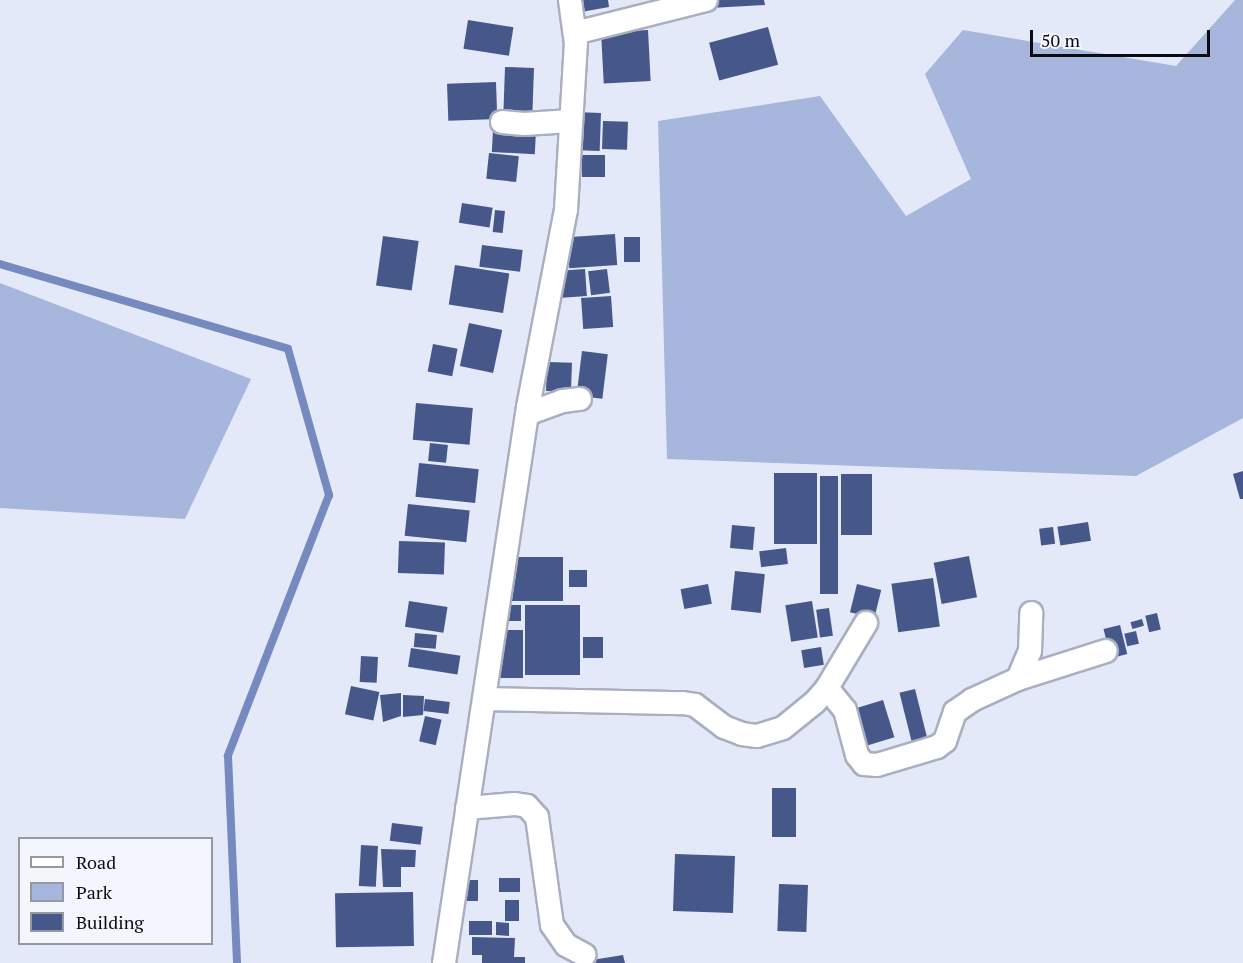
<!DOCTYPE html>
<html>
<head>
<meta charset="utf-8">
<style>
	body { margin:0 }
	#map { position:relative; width:1243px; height:963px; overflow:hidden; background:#e3e9f9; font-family:"PT Serif",serif }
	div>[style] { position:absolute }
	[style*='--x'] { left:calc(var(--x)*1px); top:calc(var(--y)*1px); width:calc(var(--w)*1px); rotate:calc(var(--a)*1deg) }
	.green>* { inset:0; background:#a7b6dd }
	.stream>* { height:8px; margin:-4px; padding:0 4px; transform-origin:4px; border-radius:4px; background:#768ac0 }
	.building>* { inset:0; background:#46578a; transform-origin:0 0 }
	.roads { filter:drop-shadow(2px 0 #a9afbe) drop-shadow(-2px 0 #a9afbe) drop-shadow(0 2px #a9afbe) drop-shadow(0 -2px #a9afbe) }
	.minor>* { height:22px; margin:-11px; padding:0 11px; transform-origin:11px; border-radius:11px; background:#fff }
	span { translate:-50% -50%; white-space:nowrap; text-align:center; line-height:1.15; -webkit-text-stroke:6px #f4f6fd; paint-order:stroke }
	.legend { position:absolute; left:18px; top:837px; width:195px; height:108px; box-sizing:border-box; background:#f4f6fd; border:2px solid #97989f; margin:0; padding:8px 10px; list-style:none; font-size:18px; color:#0b0c11 }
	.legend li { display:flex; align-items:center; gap:12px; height:30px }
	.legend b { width:30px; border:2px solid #97989f }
	.scale { position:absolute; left:1030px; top:30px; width:180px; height:27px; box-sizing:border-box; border:3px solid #0b0c11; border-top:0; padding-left:8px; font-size:18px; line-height:21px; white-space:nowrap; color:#0b0c11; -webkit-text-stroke:4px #f4f6fd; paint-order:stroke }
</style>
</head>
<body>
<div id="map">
	<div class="green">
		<i style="clip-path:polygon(1235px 0,1243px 0,1243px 418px,1136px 476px,667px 459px,658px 121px,820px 96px,906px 216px,971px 179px,925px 74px,963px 30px,1176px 66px)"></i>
		<i style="clip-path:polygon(0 283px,251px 379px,185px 519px,0 508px)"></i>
	</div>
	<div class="stream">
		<i style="--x:0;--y:264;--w:300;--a:16.4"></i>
		<i style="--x:288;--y:349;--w:152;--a:74.3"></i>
		<i style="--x:329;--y:495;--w:280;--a:111.2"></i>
		<i style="--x:228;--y:756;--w:207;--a:87.5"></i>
	</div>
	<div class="building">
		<i style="clip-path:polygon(574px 0,608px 0,609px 7px,576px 13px)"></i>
		<i style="clip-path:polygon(709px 0,764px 0,765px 5px,710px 8px)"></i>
		<i style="left:468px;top:20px;width:46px;height:29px;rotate:9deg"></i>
		<i style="left:768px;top:27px;width:39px;height:61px;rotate:75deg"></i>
		<i style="left:648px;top:30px;width:51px;height:47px;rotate:87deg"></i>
		<i style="left:505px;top:67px;width:29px;height:46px;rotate:2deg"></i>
		<i style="left:496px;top:82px;width:37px;height:49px;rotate:88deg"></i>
		<i style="left:574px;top:112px;width:27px;height:38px;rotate:2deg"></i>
		<i style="left:603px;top:121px;width:25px;height:28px;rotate:2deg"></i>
		<i style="left:493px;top:130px;width:43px;height:22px;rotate:3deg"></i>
		<i style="left:489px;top:153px;width:30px;height:26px;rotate:6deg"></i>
		<i style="left:582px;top:155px;width:23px;height:22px"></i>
		<i style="left:462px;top:203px;width:31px;height:20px;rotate:9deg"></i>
		<i style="left:495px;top:210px;width:10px;height:22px;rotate:6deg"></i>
		<i style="left:615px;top:234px;width:31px;height:48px;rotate:86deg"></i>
		<i style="left:383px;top:236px;width:36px;height:50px;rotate:8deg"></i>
		<i style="left:624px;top:237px;width:16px;height:25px"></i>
		<i style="left:482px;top:245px;width:41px;height:22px;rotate:7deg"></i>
		<i style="left:455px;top:265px;width:55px;height:40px;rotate:9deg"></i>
		<i style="left:585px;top:269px;width:27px;height:25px;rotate:86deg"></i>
		<i style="left:607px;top:269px;width:24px;height:19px;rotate:83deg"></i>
		<i style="left:611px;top:296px;width:31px;height:30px;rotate:86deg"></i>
		<i style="left:469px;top:323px;width:34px;height:44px;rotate:12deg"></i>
		<i style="left:433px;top:344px;width:25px;height:28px;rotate:11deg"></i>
		<i style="left:582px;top:351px;width:26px;height:45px;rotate:7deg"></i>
		<i style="left:547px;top:362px;width:25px;height:29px;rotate:2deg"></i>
		<i style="left:416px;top:403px;width:57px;height:37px;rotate:5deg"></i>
		<i style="left:430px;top:443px;width:18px;height:18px;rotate:6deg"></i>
		<i style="left:419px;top:463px;width:60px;height:34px;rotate:6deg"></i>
		<i style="clip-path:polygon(1243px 471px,1243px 499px,1240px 499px,1233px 474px)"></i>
		<i style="left:774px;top:473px;width:43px;height:71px"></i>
		<i style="left:841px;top:474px;width:31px;height:61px"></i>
		<i style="left:820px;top:476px;width:18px;height:118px"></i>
		<i style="left:408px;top:504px;width:62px;height:32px;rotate:6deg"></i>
		<i style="left:1088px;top:522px;width:19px;height:31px;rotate:81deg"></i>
		<i style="left:732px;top:525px;width:23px;height:23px;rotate:5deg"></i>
		<i style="left:1053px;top:527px;width:17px;height:14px;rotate:83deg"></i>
		<i style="left:399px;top:541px;width:46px;height:32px;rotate:2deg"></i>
		<i style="left:786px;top:548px;width:16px;height:27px;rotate:83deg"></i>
		<i style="left:969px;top:556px;width:42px;height:36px;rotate:79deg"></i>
		<i style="left:511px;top:557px;width:52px;height:44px"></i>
		<i style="left:569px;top:570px;width:18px;height:17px"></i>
		<i style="left:735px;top:571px;width:30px;height:39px;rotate:6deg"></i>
		<i style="left:933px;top:578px;width:49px;height:42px;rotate:82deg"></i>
		<i style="left:708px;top:584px;width:20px;height:28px;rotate:79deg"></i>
		<i style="left:857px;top:584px;width:25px;height:29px;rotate:14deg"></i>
		<i style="left:409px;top:601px;width:39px;height:26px;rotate:9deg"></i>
		<i style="left:812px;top:601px;width:37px;height:27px;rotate:81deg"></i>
		<i style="left:502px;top:605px;width:19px;height:16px"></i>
		<i style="left:525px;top:605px;width:55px;height:70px"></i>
		<i style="left:829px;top:608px;width:28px;height:13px;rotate:82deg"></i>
		<i style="left:1157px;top:613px;width:17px;height:12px;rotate:77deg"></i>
		<i style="left:1142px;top:619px;width:7px;height:12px;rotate:74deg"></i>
		<i style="left:1120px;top:625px;width:30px;height:17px;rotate:76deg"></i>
		<i style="left:496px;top:630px;width:27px;height:48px"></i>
		<i style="left:1136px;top:631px;width:13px;height:12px;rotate:77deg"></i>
		<i style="left:415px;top:633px;width:22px;height:14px;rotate:5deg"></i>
		<i style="left:583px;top:637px;width:20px;height:21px"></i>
		<i style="left:821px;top:647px;width:18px;height:20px;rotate:81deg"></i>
		<i style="left:411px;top:648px;width:50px;height:19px;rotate:9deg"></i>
		<i style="left:361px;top:656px;width:17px;height:26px;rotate:3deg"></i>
		<i style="left:351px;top:686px;width:29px;height:29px;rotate:12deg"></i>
		<i style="left:915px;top:689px;width:53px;height:16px;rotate:76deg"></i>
		<i style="clip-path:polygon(401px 693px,401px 716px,383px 722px,380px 695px)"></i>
		<i style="clip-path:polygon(403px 695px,424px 696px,423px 715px,403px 717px)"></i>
		<i style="left:425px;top:699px;width:25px;height:12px;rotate:7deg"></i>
		<i style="left:883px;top:700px;width:39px;height:36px;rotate:73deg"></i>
		<i style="left:425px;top:716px;width:17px;height:26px;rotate:13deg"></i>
		<i style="left:772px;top:788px;width:24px;height:49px"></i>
		<i style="left:392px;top:823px;width:31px;height:18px;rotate:7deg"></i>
		<i style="left:361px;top:845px;width:17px;height:41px;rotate:3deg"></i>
		<i style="clip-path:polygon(381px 849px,416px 850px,415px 867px,401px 867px,401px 887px,383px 887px)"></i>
		<i style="left:675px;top:854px;width:60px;height:57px;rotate:2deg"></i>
		<i style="left:499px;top:878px;width:21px;height:14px"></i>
		<i style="left:464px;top:880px;width:14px;height:21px"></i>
		<i style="left:779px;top:884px;width:29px;height:47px;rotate:2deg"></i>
		<i style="left:413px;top:892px;width:54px;height:78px;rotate:89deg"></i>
		<i style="left:505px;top:900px;width:14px;height:21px"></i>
		<i style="left:469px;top:921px;width:23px;height:14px"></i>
		<i style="clip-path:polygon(496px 922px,509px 923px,509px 936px,496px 935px)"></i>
		<i style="clip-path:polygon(472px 937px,515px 938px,514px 957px,525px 957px,525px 963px,482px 963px,482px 955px,472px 955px)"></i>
		<i style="clip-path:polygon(623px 955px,625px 963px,593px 963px,592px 960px)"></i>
	</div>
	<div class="roads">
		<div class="minor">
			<i style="--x:575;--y:33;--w:135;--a:-14.1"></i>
			<i style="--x:502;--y:122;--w:22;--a:5"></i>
			<i style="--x:524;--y:124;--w:47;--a:-3.7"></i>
			<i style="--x:527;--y:414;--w:38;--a:-20"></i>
			<i style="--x:563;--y:401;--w:17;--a:-7"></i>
			<i style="--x:1018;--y:679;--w:30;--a:-67"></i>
			<i style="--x:1030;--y:651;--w:38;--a:-88"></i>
			<i style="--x:827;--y:688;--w:28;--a:51"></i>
			<i style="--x:845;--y:710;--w:47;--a:75.1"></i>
			<i style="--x:857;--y:755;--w:11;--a:52"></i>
			<i style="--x:864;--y:764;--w:13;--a:4"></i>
			<i style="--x:877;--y:765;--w:63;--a:-16.7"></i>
			<i style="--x:937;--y:747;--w:10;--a:-37"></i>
			<i style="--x:945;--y:741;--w:31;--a:-71"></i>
			<i style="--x:955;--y:712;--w:21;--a:-35"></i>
			<i style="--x:972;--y:700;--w:51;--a:-24.5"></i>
			<i style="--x:1018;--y:679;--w:92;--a:-17.7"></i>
			<i style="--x:484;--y:699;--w:199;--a:1.2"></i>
			<i style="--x:683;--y:703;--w:12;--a:9"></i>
			<i style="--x:695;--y:705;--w:36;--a:37"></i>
			<i style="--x:724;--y:727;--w:19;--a:21"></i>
			<i style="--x:742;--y:734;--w:15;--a:8"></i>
			<i style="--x:757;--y:736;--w:27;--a:-17"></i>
			<i style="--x:783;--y:728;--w:41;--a:-39.1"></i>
			<i style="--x:815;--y:702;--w:18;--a:-49"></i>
			<i style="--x:827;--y:688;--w:76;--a:-59"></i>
			<i style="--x:467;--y:808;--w:48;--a:-4.8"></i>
			<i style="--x:515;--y:804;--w:12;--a:9"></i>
			<i style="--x:527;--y:806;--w:15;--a:48"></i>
			<i style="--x:537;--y:817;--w:109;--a:82.1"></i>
			<i style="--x:552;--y:925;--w:24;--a:55"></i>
			<i style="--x:566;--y:945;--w:21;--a:28"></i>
			<i style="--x:444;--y:963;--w:562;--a:-81.41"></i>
			<i style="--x:528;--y:407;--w:201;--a:-79.1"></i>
			<i style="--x:566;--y:210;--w:166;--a:-86.6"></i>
			<i style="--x:576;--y:44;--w:44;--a:-97.8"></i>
		</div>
	</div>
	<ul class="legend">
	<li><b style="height:8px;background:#fff"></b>Road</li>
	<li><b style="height:16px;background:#a7b6dd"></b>Park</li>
	<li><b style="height:16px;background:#46578a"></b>Building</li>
	</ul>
	<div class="scale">50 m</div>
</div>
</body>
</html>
